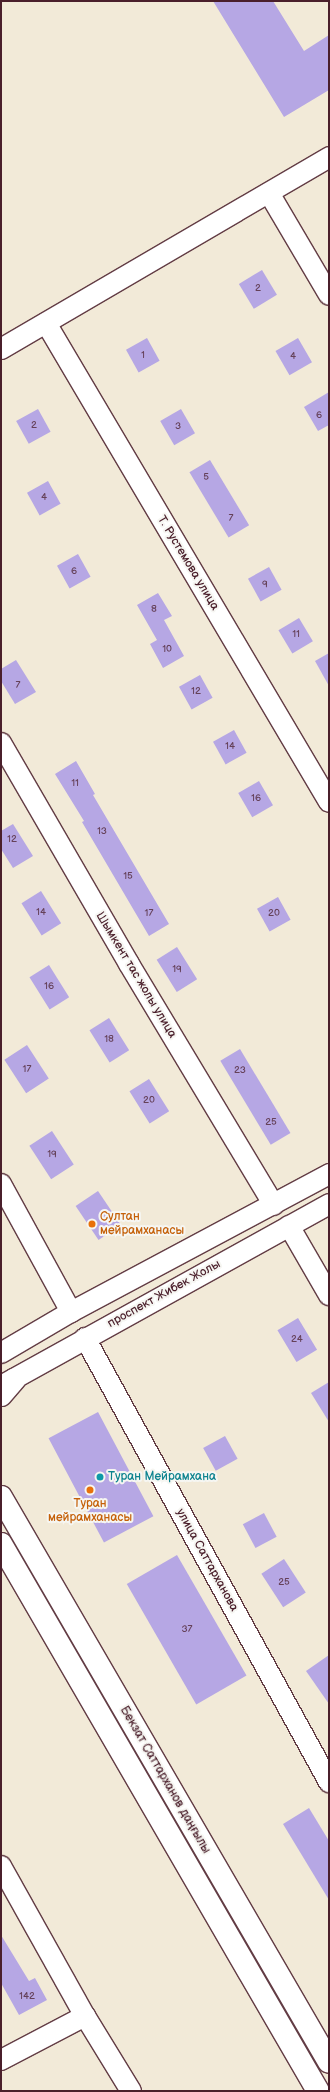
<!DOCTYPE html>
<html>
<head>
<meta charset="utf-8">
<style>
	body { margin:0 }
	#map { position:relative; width:330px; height:2092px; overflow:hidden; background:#f2ead8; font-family:"Balsamiq Sans",sans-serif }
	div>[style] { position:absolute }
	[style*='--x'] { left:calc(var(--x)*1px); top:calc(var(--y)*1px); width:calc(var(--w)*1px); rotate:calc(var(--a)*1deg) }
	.building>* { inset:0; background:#b6a7e4; transform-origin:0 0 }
	.roads { filter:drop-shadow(1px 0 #633d45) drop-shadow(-1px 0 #633d45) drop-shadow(0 1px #633d45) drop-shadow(0 -1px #633d45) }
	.minor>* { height:20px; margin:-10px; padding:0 10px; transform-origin:10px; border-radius:10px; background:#fff }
	.major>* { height:22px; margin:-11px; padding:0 11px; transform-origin:11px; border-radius:11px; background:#fff }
	.dots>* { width:11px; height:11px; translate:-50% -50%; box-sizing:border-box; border:2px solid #f6f6f2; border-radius:50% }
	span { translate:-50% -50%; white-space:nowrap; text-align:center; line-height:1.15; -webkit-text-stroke:4px #f6f6f2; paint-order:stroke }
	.number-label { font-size:10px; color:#654159 }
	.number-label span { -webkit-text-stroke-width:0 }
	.street-label { font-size:12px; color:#4a1f2b }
	.food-label { font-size:12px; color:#c56008 }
	.left { translate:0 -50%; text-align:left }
	.culture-label { font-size:12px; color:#0d838f }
	.frame { position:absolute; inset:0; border:2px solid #4a1f2b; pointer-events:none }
</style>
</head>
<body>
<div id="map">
	<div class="building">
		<i style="clip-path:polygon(213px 1px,273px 1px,304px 51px,329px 35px,329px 90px,284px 117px)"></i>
		<i style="left:262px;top:270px;width:29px;height:27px;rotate:59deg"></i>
		<i style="left:147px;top:338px;width:26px;height:24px;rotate:61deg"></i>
		<i style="left:298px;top:338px;width:28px;height:26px;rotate:60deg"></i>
		<i style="clip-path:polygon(329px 392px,329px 425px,318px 431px,304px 407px)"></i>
		<i style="left:38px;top:409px;width:26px;height:25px;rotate:61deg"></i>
		<i style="left:181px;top:409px;width:28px;height:24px;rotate:60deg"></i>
		<i style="left:210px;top:460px;width:76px;height:24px;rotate:59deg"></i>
		<i style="left:48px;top:481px;width:26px;height:24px;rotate:61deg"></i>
		<i style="left:78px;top:554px;width:26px;height:24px;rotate:61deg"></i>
		<i style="left:269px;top:567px;width:26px;height:24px;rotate:61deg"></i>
		<i style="clip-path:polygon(158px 593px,172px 616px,164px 620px,184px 656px,163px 668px,150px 644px,157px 640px,137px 605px)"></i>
		<i style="left:299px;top:618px;width:27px;height:24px;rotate:59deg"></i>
		<i style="clip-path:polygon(329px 653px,329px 686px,315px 661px)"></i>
		<i style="clip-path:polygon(16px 660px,36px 692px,15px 704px,1px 681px,1px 669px)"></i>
		<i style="left:200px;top:675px;width:26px;height:24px;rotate:61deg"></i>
		<i style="left:234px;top:730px;width:26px;height:24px;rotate:61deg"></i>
		<i style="clip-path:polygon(76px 761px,95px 794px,93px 795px,169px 924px,149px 936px,82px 822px,84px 821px,55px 774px)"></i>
		<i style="left:259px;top:781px;width:28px;height:24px;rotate:60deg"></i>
		<i style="clip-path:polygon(13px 824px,33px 856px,13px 868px,1px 849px,1px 831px)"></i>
		<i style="left:41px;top:891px;width:38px;height:23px;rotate:58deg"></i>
		<i style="left:278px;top:897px;width:26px;height:24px;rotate:61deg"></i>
		<i style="left:177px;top:947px;width:38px;height:24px;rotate:58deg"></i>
		<i style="left:49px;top:965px;width:38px;height:23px;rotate:58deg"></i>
		<i style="left:109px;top:1018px;width:38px;height:23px;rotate:58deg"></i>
		<i style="left:27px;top:1045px;width:40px;height:27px;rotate:57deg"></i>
		<i style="left:240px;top:1049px;width:98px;height:23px;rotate:59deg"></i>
		<i style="left:149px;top:1079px;width:38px;height:23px;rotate:58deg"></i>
		<i style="left:52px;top:1131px;width:40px;height:27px;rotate:57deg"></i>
		<i style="left:98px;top:1191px;width:41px;height:27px;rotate:56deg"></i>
		<i style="left:298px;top:1318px;width:37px;height:24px;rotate:59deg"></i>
		<i style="clip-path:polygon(329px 1382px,329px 1422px,311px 1393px)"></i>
		<i style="left:98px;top:1412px;width:118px;height:56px;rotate:62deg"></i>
		<i style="left:225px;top:1436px;width:26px;height:25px;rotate:61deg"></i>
		<i style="left:264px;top:1513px;width:27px;height:24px;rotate:62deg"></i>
		<i style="left:177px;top:1555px;width:139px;height:58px;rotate:60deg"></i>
		<i style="left:284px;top:1559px;width:40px;height:27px;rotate:57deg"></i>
		<i style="clip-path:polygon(329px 1655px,329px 1704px,306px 1671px)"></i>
		<i style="clip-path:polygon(309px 1808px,329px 1841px,329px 1900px,283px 1824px)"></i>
		<i style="clip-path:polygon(1px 1935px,29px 1981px,35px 1978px,47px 2000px,19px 2015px,1px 1983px)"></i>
	</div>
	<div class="roads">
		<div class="minor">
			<i style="--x:269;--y:193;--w:118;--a:59.5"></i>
			<i style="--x:46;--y:323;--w:556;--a:59.42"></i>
			<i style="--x:1;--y:349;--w:380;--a:-30.3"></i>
			<i style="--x:1;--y:743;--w:255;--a:59.9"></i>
			<i style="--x:129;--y:964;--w:281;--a:59"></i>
			<i style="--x:1;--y:1184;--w:146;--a:61.3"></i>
			<i style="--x:289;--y:1226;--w:80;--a:59.9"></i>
			<i style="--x:85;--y:1338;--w:507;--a:61.21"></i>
			<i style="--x:1;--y:1353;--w:81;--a:-30.4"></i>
			<i style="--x:71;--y:1312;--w:293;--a:-28.1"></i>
			<i style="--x:1;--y:1386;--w:375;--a:-29"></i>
			<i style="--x:1;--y:1866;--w:172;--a:60.8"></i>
			<i style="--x:85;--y:2016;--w:88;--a:58.5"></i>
			<i style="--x:1;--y:2060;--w:95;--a:-27.6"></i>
		</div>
		<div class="major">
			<i style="--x:1;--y:1395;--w:20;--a:-49"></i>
			<i style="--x:1;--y:1497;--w:653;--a:59.86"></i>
			<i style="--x:1;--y:1544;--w:632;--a:59.91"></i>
		</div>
	</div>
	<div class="dots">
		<i style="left:92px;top:1224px;background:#e8710a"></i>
		<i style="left:100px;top:1477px;background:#0f9aa8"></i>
		<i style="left:90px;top:1490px;background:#e8710a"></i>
	</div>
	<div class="number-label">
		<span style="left:258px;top:289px">2</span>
		<span style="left:143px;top:356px">1</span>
		<span style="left:293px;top:357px">4</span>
		<span style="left:319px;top:416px">6</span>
		<span style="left:34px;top:426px">2</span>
		<span style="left:178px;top:427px">3</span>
		<span style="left:206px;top:478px">5</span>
		<span style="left:44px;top:498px">4</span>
		<span style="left:231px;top:519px">7</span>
		<span style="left:74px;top:572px">6</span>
		<span style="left:265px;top:585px">9</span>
		<span style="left:154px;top:610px">8</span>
		<span style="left:296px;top:635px">11</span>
		<span style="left:167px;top:650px">10</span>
		<span style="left:18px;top:686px">7</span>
		<span style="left:196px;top:692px">12</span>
		<span style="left:230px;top:747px">14</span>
		<span style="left:75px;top:784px">11</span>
		<span style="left:256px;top:799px">16</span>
		<span style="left:102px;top:832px">13</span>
		<span style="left:12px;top:840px">12</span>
		<span style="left:128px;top:877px">15</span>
		<span style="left:41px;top:913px">14</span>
		<span style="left:149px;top:914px">17</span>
		<span style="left:274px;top:914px">20</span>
		<span style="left:177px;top:970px">19</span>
		<span style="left:49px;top:987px">16</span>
		<span style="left:109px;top:1040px">18</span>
		<span style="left:27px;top:1070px">17</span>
		<span style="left:240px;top:1071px">23</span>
		<span style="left:149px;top:1101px">20</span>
		<span style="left:271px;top:1123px">25</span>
		<span style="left:52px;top:1155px">19</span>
		<span style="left:297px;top:1340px">24</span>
		<span style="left:284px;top:1583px">25</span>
		<span style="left:187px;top:1630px">37</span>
		<span style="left:27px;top:1997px">142</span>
	</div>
	<div class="street-label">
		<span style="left:188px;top:563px;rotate:59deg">Т. Рустемова улица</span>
		<span style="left:136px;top:975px;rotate:59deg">Шымкент тас жолы улица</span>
		<span style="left:164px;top:1294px;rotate:-29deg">проспект Жибек Жолы</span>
		<span style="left:207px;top:1560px;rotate:61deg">улица Саттарханова</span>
		<span style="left:165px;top:1780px;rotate:60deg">Бекзат Саттарханов даңғылы</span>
	</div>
	<div class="food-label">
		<span class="left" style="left:100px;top:1224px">Султан<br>мейрамханасы</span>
		<span style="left:90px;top:1511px">Туран<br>мейрамханасы</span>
	</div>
	<div class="culture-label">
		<span class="left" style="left:108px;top:1477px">Туран Мейрамхана</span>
	</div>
	<div class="frame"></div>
</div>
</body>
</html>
